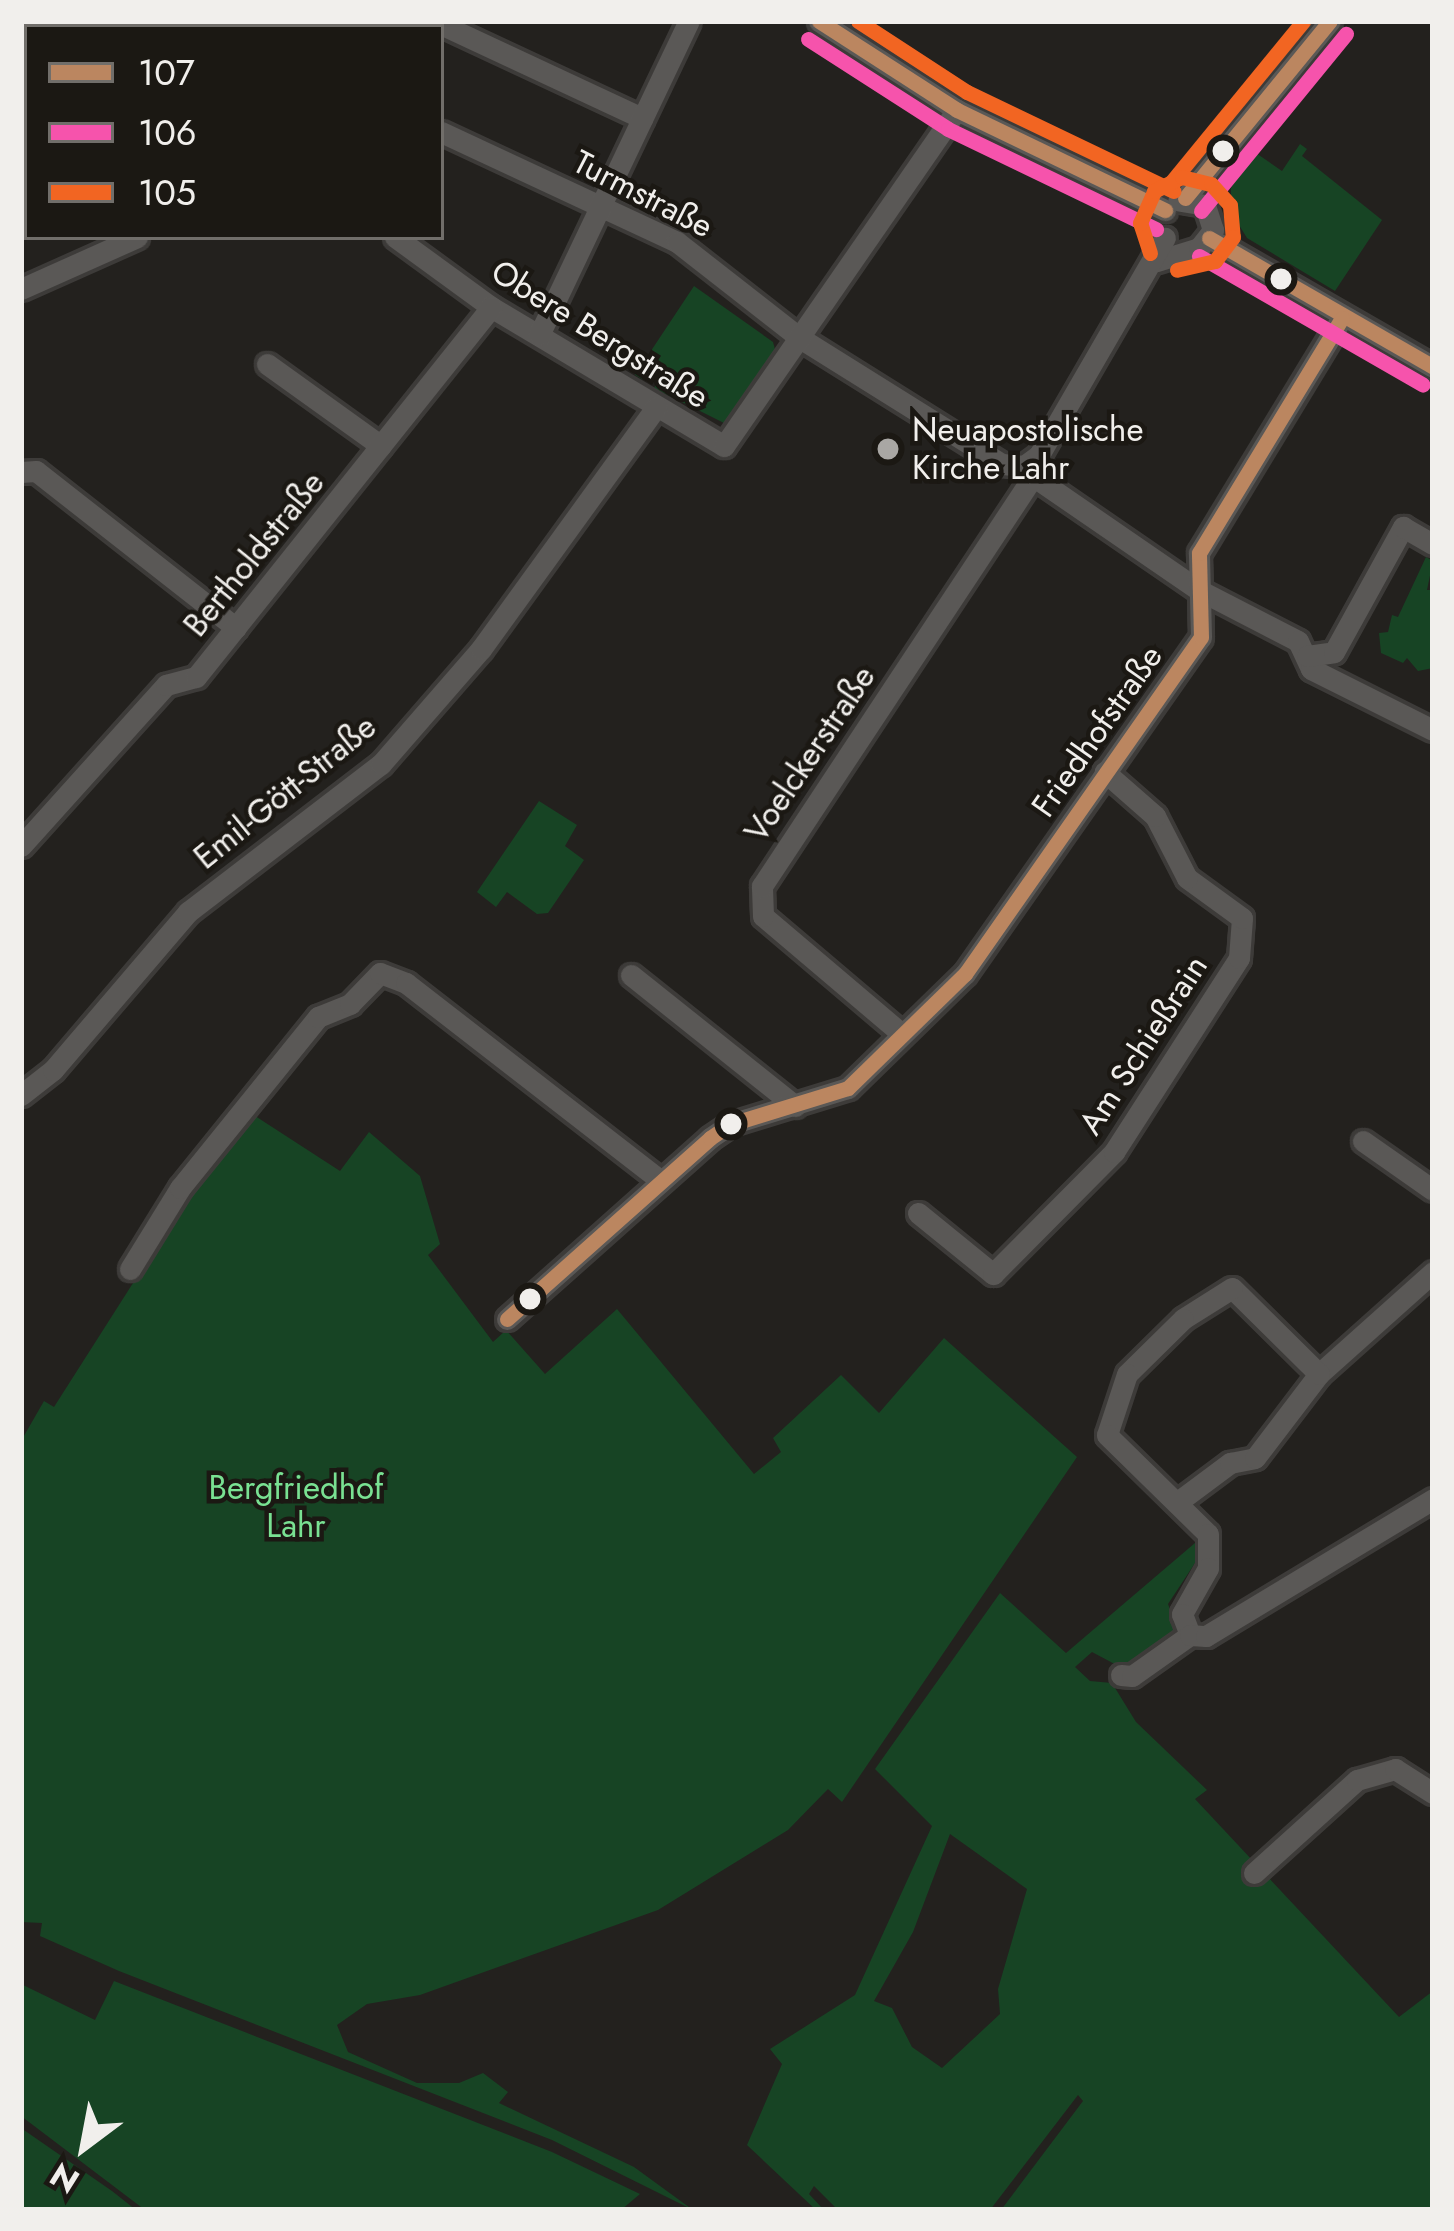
<!DOCTYPE html>
<html>
<head>
<meta charset="utf-8">
<style>
	body { margin:0 }
	#map { position:relative; width:1454px; height:2231px; overflow:hidden; background:#23211e; font-family:Jost,sans-serif }
	div>[style] { position:absolute }
	[style*='--x'] { left:calc(var(--x)*1px); top:calc(var(--y)*1px); width:calc(var(--w)*1px); rotate:calc(var(--a)*1deg) }
	.green>* { inset:0; background:#174424 }
	.roads { filter:drop-shadow(3px 0 #3d3b39) drop-shadow(-3px 0 #3d3b39) drop-shadow(0 3px #3d3b39) drop-shadow(0 -3px #3d3b39) }
	.minor>* { height:21px; margin:-10.5px; padding:0 10.5px; transform-origin:10.5px; border-radius:10.5px; background:#5a5856 }
	.bus-1>* { height:15px; margin:-7.5px; padding:0 7.5px; transform-origin:7.5px; border-radius:7.5px; background:#bb8660 }
	.bus-2>* { height:15px; margin:-7.5px; padding:0 7.5px; transform-origin:7.5px; border-radius:7.5px; background:#f653ac }
	.bus-3>* { height:15px; margin:-7.5px; padding:0 7.5px; transform-origin:7.5px; border-radius:7.5px; background:#f26522 }
	.dots>* { width:33px; height:33px; translate:-50% -50%; box-sizing:border-box; border:6px solid #1b1813; border-radius:50% }
	span { translate:-50% -50%; white-space:nowrap; text-align:center; line-height:1.15; -webkit-text-stroke:9px #1b1813; paint-order:stroke }
	.street-label { font-size:33px; color:#f1efec }
	.poi-label { font-size:33px; color:#f1efec }
	.left { translate:0 -50%; text-align:left }
	.park-label { font-size:33px; color:#79e192 }
	.frame { position:absolute; inset:0; border:24px solid #f1efec; pointer-events:none }
	.legend { position:absolute; left:24px; top:24px; width:420px; height:216px; box-sizing:border-box; background:#1b1813; border:3px solid #716e6a; margin:0; padding:15px 21px; list-style:none; font-size:36px; color:#f1efec }
	.legend li { display:flex; align-items:center; gap:24px; height:60px }
	.legend b { width:60px; border:3px solid #716e6a }
	.north { position:absolute; left:24px; top:2087px; width:120px; height:120px; -webkit-text-stroke:9px #1b1813; paint-order:stroke; rotate:212deg; font-size:33px; font-weight:700; line-height:48px; text-align:center; color:#f1efec }
	.north::after { content:''; display:block; margin:auto; width:42px; height:54px; background:#f1efec; clip-path:polygon(50% 0,100% 100%,50% 72%,0 100%) }
</style>
</head>
<body>
<div id="map">
	<div class="green">
		<i style="clip-path:polygon(1300px 144px,1307px 149px,1302px 156px,1382px 220px,1335px 291px,1247px 238px,1231px 212px,1231px 188px,1253px 151px,1282px 171px)"></i>
		<i style="clip-path:polygon(694px 286px,773px 342px,776px 353px,728px 425px,654px 388px,659px 379px,649px 373px,644px 380px,635px 375px)"></i>
		<i style="clip-path:polygon(1426px 557px,1433px 561px,1427px 590px,1433px 590px,1433px 668px,1418px 671px,1407px 658px,1403px 663px,1381px 653px,1379px 633px,1388px 632px,1392px 615px,1398px 617px)"></i>
		<i style="clip-path:polygon(539px 801px,577px 825px,565px 846px,584px 860px,548px 913px,537px 914px,507px 892px,496px 907px,477px 892px)"></i>
		<i style="clip-path:polygon(252px 1114px,340px 1171px,369px 1132px,420px 1176px,440px 1244px,428px 1255px,493px 1342px,506px 1330px,545px 1374px,617px 1309px,754px 1474px,781px 1452px,773px 1438px,841px 1375px,879px 1413px,944px 1338px,1077px 1457px,842px 1802px,828px 1789px,788px 1830px,658px 1910px,420px 1995px,367px 2004px,337px 2025px,348px 2052px,417px 2083px,459px 2083px,483px 2073px,508px 2092px,499px 2103px,634px 2167px,693px 2210px,552px 2140px,119px 1971px,40px 1936px,42px 1923px,21px 1922px,21px 1441px,44px 1401px,54px 1407px,191px 1192px)"></i>
		<i style="clip-path:polygon(evenodd,1202px 1537px,1201px 1554px,1168px 1604px,1179px 1634px,1124px 1669px,1092px 1652px,1075px 1667px,1090px 1681px,1112px 1683px,1136px 1722px,1207px 1790px,1195px 1799px,1399px 2017px,1433px 1991px,1433px 2210px,1001px 2210px,1083px 2101px,1078px 2095px,990px 2210px,838px 2210px,814px 2186px,809px 2194px,824px 2210px,816px 2210px,747px 2145px,782px 2064px,770px 2049px,855px 1995px,932px 1826px,875px 1769px,1000px 1593px,1066px 1653px,1202px 1537px,950px 1834px,1027px 1889px,998px 1989px,1000px 2014px,942px 2068px,912px 2047px,892px 2008px,874px 2001px,913px 1932px,950px 1834px)"></i>
		<i style="clip-path:polygon(114px 1981px,552px 2152px,640px 2194px,621px 2210px,145px 2210px,21px 2116px,21px 1984px,95px 2020px)"></i>
		<i style="clip-path:polygon(21px 2128px,112px 2191px,136px 2210px,21px 2210px)"></i>
	</div>
	<div class="roads">
		<div class="minor">
			<i style="--x:242;--y:21;--w:12;--a:31"></i>
			<i style="--x:434;--y:21;--w:230;--a:25"></i>
			<i style="--x:819;--y:21;--w:164;--a:32.8"></i>
			<i style="--x:957;--y:110;--w:231;--a:25.7"></i>
			<i style="--x:361;--y:27;--w:7;--a:-63"></i>
			<i style="--x:441;--y:132;--w:260;--a:25"></i>
			<i style="--x:677;--y:242;--w:156;--a:38"></i>
			<i style="--x:800;--y:338;--w:238;--a:32"></i>
			<i style="--x:1002;--y:464;--w:22;--a:5"></i>
			<i style="--x:1185;--y:198;--w:229;--a:-50.7"></i>
			<i style="--x:395;--y:237;--w:119;--a:36.1"></i>
			<i style="--x:491;--y:307;--w:271;--a:30.8"></i>
			<i style="--x:724;--y:446;--w:409;--a:-55.3"></i>
			<i style="--x:1209;--y:238;--w:258;--a:29.9"></i>
			<i style="--x:1157;--y:261;--w:44;--a:-17.2"></i>
			<i style="--x:1199;--y:248;--w:23;--a:-52"></i>
			<i style="--x:1213;--y:230;--w:26;--a:-108"></i>
			<i style="--x:1205;--y:205;--w:27;--a:-170"></i>
			<i style="--x:21;--y:289;--w:127;--a:-24.1"></i>
			<i style="--x:539;--y:335;--w:348;--a:-64.5"></i>
			<i style="--x:267;--y:364;--w:140;--a:35.7"></i>
			<i style="--x:1024;--y:466;--w:19;--a:-36"></i>
			<i style="--x:1039;--y:455;--w:251;--a:-59.9"></i>
			<i style="--x:21;--y:472;--w:15;--a:-4"></i>
			<i style="--x:36;--y:471;--w:254;--a:38.1"></i>
			<i style="--x:1027;--y:472;--w:209;--a:34.5"></i>
			<i style="--x:1199;--y:590;--w:111;--a:27.3"></i>
			<i style="--x:1298;--y:641;--w:31;--a:65"></i>
			<i style="--x:1311;--y:669;--w:136;--a:26.6"></i>
			<i style="--x:1307;--y:656;--w:27;--a:-8"></i>
			<i style="--x:1334;--y:652;--w:143;--a:-61.1"></i>
			<i style="--x:1403;--y:527;--w:34;--a:30"></i>
			<i style="--x:21;--y:846;--w:217;--a:-48"></i>
			<i style="--x:166;--y:685;--w:31;--a:-15"></i>
			<i style="--x:196;--y:677;--w:473;--a:-51.4"></i>
			<i style="--x:631;--y:975;--w:210;--a:38.6"></i>
			<i style="--x:902;--y:1034;--w:182;--a:-139.7"></i>
			<i style="--x:763;--y:916;--w:30;--a:-92"></i>
			<i style="--x:762;--y:886;--w:487;--a:-56.5"></i>
			<i style="--x:21;--y:1095;--w:41;--a:-38"></i>
			<i style="--x:53;--y:1070;--w:208;--a:-49.5"></i>
			<i style="--x:188;--y:912;--w:243;--a:-37.5"></i>
			<i style="--x:381;--y:764;--w:152;--a:-49"></i>
			<i style="--x:481;--y:649;--w:299;--a:-54.1"></i>
			<i style="--x:1363;--y:1141;--w:85;--a:35"></i>
			<i style="--x:918;--y:1213;--w:97;--a:39.1"></i>
			<i style="--x:993;--y:1274;--w:172;--a:-45.2"></i>
			<i style="--x:1114;--y:1152;--w:231;--a:-57.2"></i>
			<i style="--x:1239;--y:958;--w:40;--a:-85.7"></i>
			<i style="--x:1242;--y:918;--w:68;--a:-144"></i>
			<i style="--x:1187;--y:878;--w:70;--a:-117.3"></i>
			<i style="--x:1155;--y:816;--w:67;--a:-138.7"></i>
			<i style="--x:130;--y:1269;--w:95;--a:-58.3"></i>
			<i style="--x:180;--y:1188;--w:220;--a:-51.1"></i>
			<i style="--x:318;--y:1017;--w:35;--a:-22"></i>
			<i style="--x:350;--y:1004;--w:43;--a:-45.9"></i>
			<i style="--x:380;--y:973;--w:28;--a:21"></i>
			<i style="--x:406;--y:983;--w:323;--a:37.8"></i>
			<i style="--x:507;--y:1319;--w:272;--a:-41.7"></i>
			<i style="--x:710;--y:1138;--w:25;--a:-34"></i>
			<i style="--x:731;--y:1124;--w:122;--a:-17.1"></i>
			<i style="--x:848;--y:1088;--w:163;--a:-44.3"></i>
			<i style="--x:965;--y:974;--w:411;--a:-55"></i>
			<i style="--x:1201;--y:637;--w:84;--a:-91.4"></i>
			<i style="--x:1199;--y:553;--w:275;--a:-58.7"></i>
			<i style="--x:1319;--y:1374;--w:153;--a:-41.8"></i>
			<i style="--x:1179;--y:1501;--w:64;--a:-36.7"></i>
			<i style="--x:1230;--y:1463;--w:25;--a:-11"></i>
			<i style="--x:1255;--y:1458;--w:106;--a:-52.7"></i>
			<i style="--x:1319;--y:1374;--w:122;--a:-135.3"></i>
			<i style="--x:1232;--y:1288;--w:58;--a:147.7"></i>
			<i style="--x:1183;--y:1319;--w:78;--a:135.5"></i>
			<i style="--x:1127;--y:1374;--w:64;--a:108.2"></i>
			<i style="--x:1107;--y:1435;--w:141;--a:44.4"></i>
			<i style="--x:1208;--y:1534;--w:34;--a:90"></i>
			<i style="--x:1208;--y:1568;--w:53;--a:119.5"></i>
			<i style="--x:1182;--y:1614;--w:22;--a:69"></i>
			<i style="--x:1121;--y:1675;--w:11;--a:5"></i>
			<i style="--x:1132;--y:1676;--w:71;--a:-35.3"></i>
			<i style="--x:1190;--y:1635;--w:16;--a:4"></i>
			<i style="--x:1206;--y:1636;--w:265;--a:-31.1"></i>
			<i style="--x:1254;--y:1873;--w:139;--a:-42.1"></i>
			<i style="--x:1357;--y:1780;--w:40;--a:-16"></i>
			<i style="--x:1395;--y:1769;--w:45;--a:32.3"></i>
		</div>
	</div>
	<div class="bus-1">
		<i style="--x:819;--y:21;--w:164;--a:32.8"></i>
		<i style="--x:957;--y:110;--w:231;--a:25.7"></i>
		<i style="--x:1185;--y:198;--w:229;--a:-50.7"></i>
		<i style="--x:1209;--y:238;--w:258;--a:29.9"></i>
		<i style="--x:507;--y:1319;--w:272;--a:-41.7"></i>
		<i style="--x:710;--y:1138;--w:25;--a:-34"></i>
		<i style="--x:731;--y:1124;--w:122;--a:-17.1"></i>
		<i style="--x:848;--y:1088;--w:163;--a:-44.3"></i>
		<i style="--x:965;--y:974;--w:411;--a:-55"></i>
		<i style="--x:1201;--y:637;--w:84;--a:-91.4"></i>
		<i style="--x:1199;--y:553;--w:275;--a:-58.7"></i>
	</div>
	<div class="bus-2">
		<i style="--x:808;--y:39;--w:166;--a:32.7"></i>
		<i style="--x:948;--y:129;--w:231;--a:25.7"></i>
		<i style="--x:1201;--y:211;--w:229;--a:-50.7"></i>
		<i style="--x:1199;--y:256;--w:258;--a:29.9"></i>
	</div>
	<div class="bus-3">
		<i style="--x:858;--y:21;--w:130;--a:33.1"></i>
		<i style="--x:967;--y:92;--w:229;--a:25.6"></i>
		<i style="--x:1169;--y:185;--w:212;--a:-50.7"></i>
		<i style="--x:1150;--y:253;--w:32;--a:-108"></i>
		<i style="--x:1140;--y:223;--w:35;--a:-66"></i>
		<i style="--x:1154;--y:191;--w:31;--a:-27"></i>
		<i style="--x:1182;--y:177;--w:30;--a:14"></i>
		<i style="--x:1211;--y:184;--w:28;--a:48"></i>
		<i style="--x:1230;--y:205;--w:32;--a:85"></i>
		<i style="--x:1233;--y:237;--w:30;--a:127"></i>
		<i style="--x:1215;--y:261;--w:39;--a:167"></i>
	</div>
	<div class="dots">
		<i style="left:1223px;top:151px;background:#f1efec"></i>
		<i style="left:1281px;top:279px;background:#f1efec"></i>
		<i style="left:888px;top:449px;background:#a9a7a4"></i>
		<i style="left:731px;top:1124px;background:#f1efec"></i>
		<i style="left:530px;top:1299px;background:#f1efec"></i>
	</div>
	<div class="street-label">
		<span style="left:643px;top:194px;rotate:27deg">Turmstraße</span>
		<span style="left:600px;top:334px;rotate:32deg">Obere Bergstraße</span>
		<span style="left:254px;top:554px;rotate:-51deg">Bertholdstraße</span>
		<span style="left:1097px;top:731px;rotate:-55deg">Friedhofstraße</span>
		<span style="left:810px;top:754px;rotate:-56deg">Voelckerstraße</span>
		<span style="left:285px;top:792px;rotate:-39deg">Emil-Gött-Straße</span>
		<span style="left:1143px;top:1045px;rotate:-57deg">Am Schießrain</span>
	</div>
	<div class="poi-label">
		<span class="left" style="left:912px;top:449px">Neuapostolische<br>Kirche Lahr</span>
	</div>
	<div class="park-label">
		<span style="left:296px;top:1507px">Bergfriedhof<br>Lahr</span>
	</div>
	<div class="frame"></div>
	<ul class="legend">
	<li><b style="height:15px;background:#bb8660"></b>107</li>
	<li><b style="height:15px;background:#f653ac"></b>106</li>
	<li><b style="height:15px;background:#f26522"></b>105</li>
	</ul>
	<div class="north">N</div>
</div>
</body>
</html>
